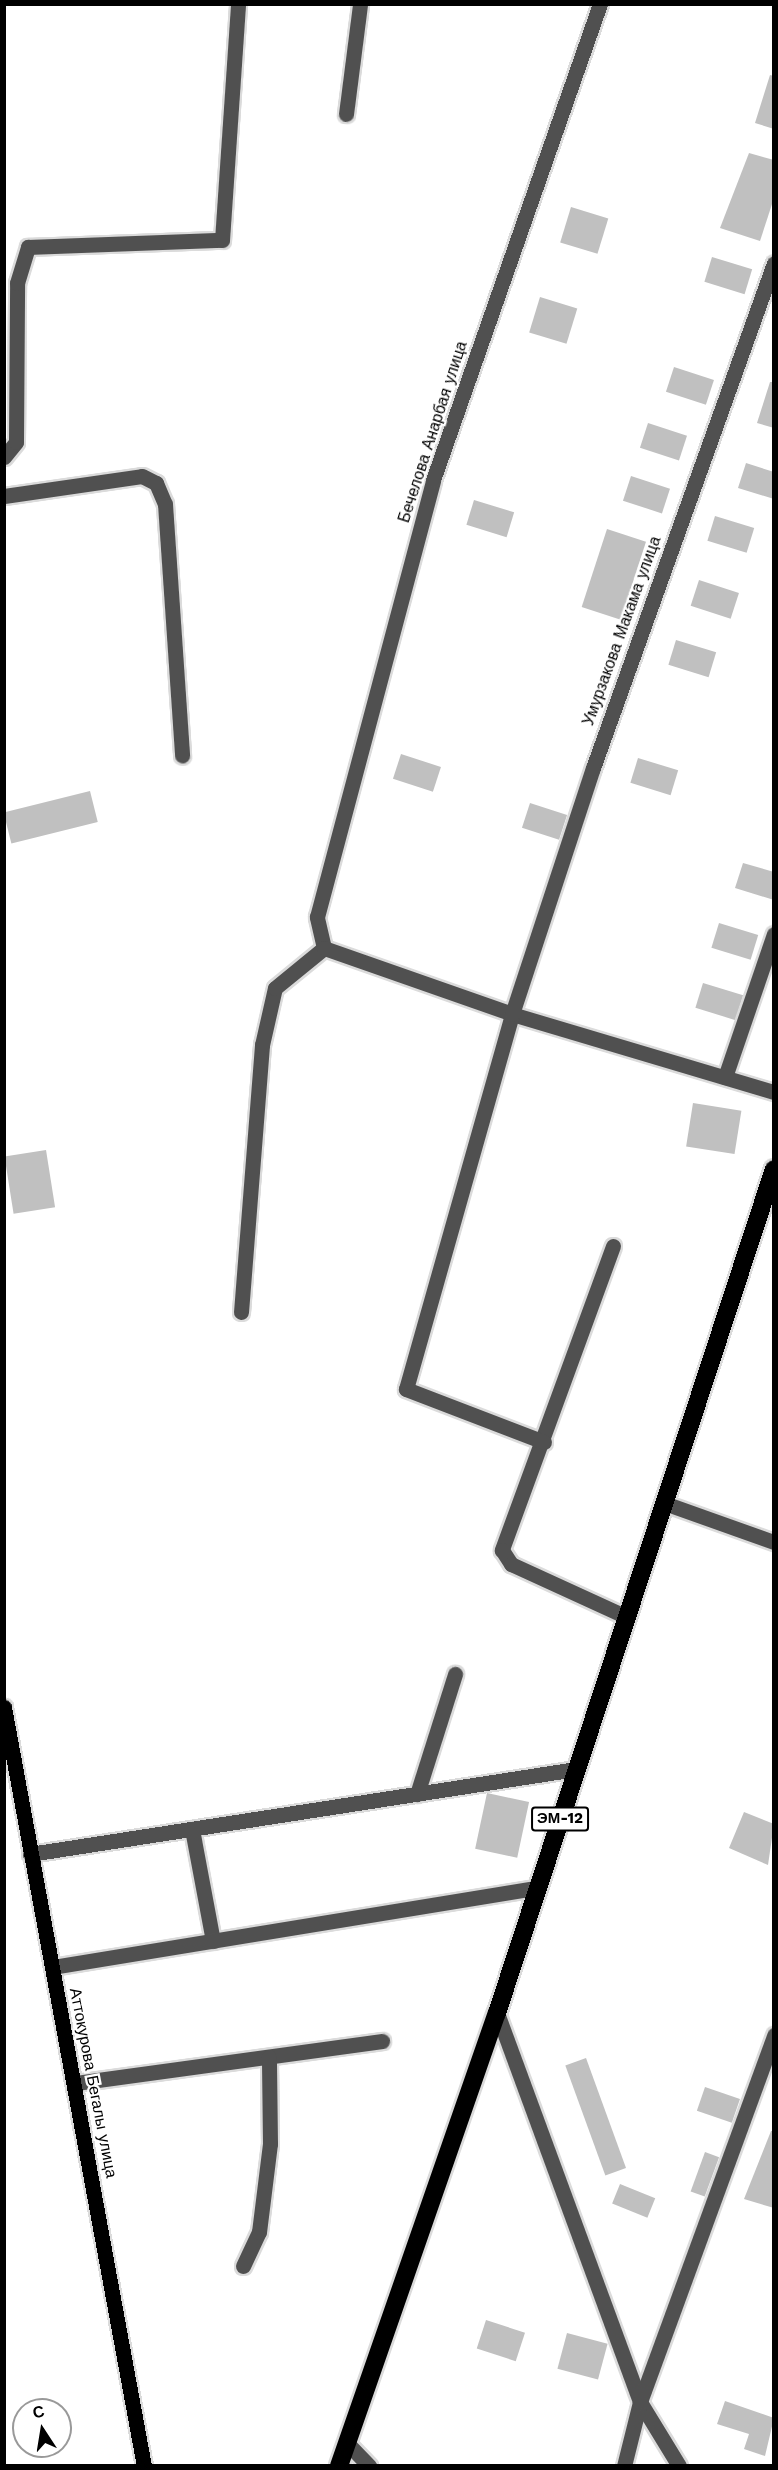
<!DOCTYPE html>
<html>
<head>
<meta charset="utf-8">
<style>
	body { margin:0 }
	#map { position:relative; width:778px; height:2470px; overflow:hidden; background:#fff; font-family:"Work Sans",sans-serif }
	div>[style] { position:absolute }
	[style*='--x'] { left:calc(var(--x)*1px); top:calc(var(--y)*1px); width:calc(var(--w)*1px); rotate:calc(var(--a)*1deg) }
	.building>* { inset:0; background:#c0c0c0; transform-origin:0 0 }
	.roads { filter:drop-shadow(2px 0 #dbdbdb) drop-shadow(-2px 0 #dbdbdb) drop-shadow(0 2px #dbdbdb) drop-shadow(0 -2px #dbdbdb) }
	.minor>* { height:15px; margin:-7.5px; padding:0 7.5px; transform-origin:7.5px; border-radius:7.5px; background:#505050 }
	.major>* { height:15px; margin:-7.5px; padding:0 7.5px; transform-origin:7.5px; border-radius:7.5px; background:#000 }
	.highway>* { height:18px; margin:-9px; padding:0 9px; transform-origin:9px; border-radius:9px; background:#000 }
	span { translate:-50% -50%; white-space:nowrap; text-align:center; line-height:1.15; -webkit-text-stroke:4.5px #fff; paint-order:stroke }
	.shield-label span { padding:2px 4px; background:#fff; border:2px solid; border-radius:4px; -webkit-text-stroke-width:0 }
	.shield-label { font-size:15px; color:#000; font-weight:700 }
	.street-label { font-size:16px; color:#000 }
	.frame { position:absolute; inset:0; border:6px solid #000; pointer-events:none }
	.north { position:absolute; left:12px; top:2398px; width:60px; height:60px; box-sizing:border-box; background:#fff; border:2px solid #999; border-radius:50%; rotate:348deg; font-size:16px; font-weight:700; line-height:24px; text-align:center; color:#000 }
	.north::after { content:''; display:block; margin:auto; width:21px; height:27px; background:#000; clip-path:polygon(50% 0,100% 100%,50% 72%,0 100%) }
</style>
</head>
<body>
<div id="map">
	<div class="building">
		<i style="clip-path:polygon(770px 75px,774px 76px,774px 129px,755px 123px)"></i>
		<i style="clip-path:polygon(749px 153px,774px 160px,774px 198px,760px 241px,720px 228px)"></i>
		<i style="left:571px;top:207px;width:39px;height:37px;rotate:17deg"></i>
		<i style="left:712px;top:257px;width:42px;height:26px;rotate:17deg"></i>
		<i style="left:540px;top:297px;width:39px;height:37px;rotate:17deg"></i>
		<i style="left:674px;top:367px;width:42px;height:26px;rotate:18deg"></i>
		<i style="clip-path:polygon(770px 382px,774px 382px,774px 428px,757px 423px)"></i>
		<i style="left:648px;top:423px;width:41px;height:26px;rotate:18deg"></i>
		<i style="clip-path:polygon(746px 463px,774px 472px,774px 499px,738px 488px)"></i>
		<i style="left:631px;top:476px;width:41px;height:26px;rotate:18deg"></i>
		<i style="left:474px;top:500px;width:42px;height:26px;rotate:17deg"></i>
		<i style="left:715px;top:516px;width:41px;height:26px;rotate:17deg"></i>
		<i style="left:607px;top:529px;width:41px;height:82px;rotate:18deg"></i>
		<i style="left:699px;top:580px;width:42px;height:27px;rotate:18deg"></i>
		<i style="left:676px;top:640px;width:42px;height:26px;rotate:17deg"></i>
		<i style="left:401px;top:754px;width:42px;height:26px;rotate:18deg"></i>
		<i style="left:638px;top:758px;width:42px;height:26px;rotate:17deg"></i>
		<i style="left:90px;top:791px;width:32px;height:89px;rotate:76deg"></i>
		<i style="left:530px;top:803px;width:39px;height:26px;rotate:18deg"></i>
		<i style="clip-path:polygon(743px 863px,774px 872px,774px 900px,735px 888px)"></i>
		<i style="left:719px;top:923px;width:41px;height:26px;rotate:17deg"></i>
		<i style="left:703px;top:983px;width:42px;height:26px;rotate:17deg"></i>
		<i style="left:693px;top:1103px;width:49px;height:44px;rotate:9deg"></i>
		<i style="left:46px;top:1150px;width:58px;height:42px;rotate:81deg"></i>
		<i style="left:487px;top:1793px;width:43px;height:57px;rotate:12deg"></i>
		<i style="clip-path:polygon(744px 1812px,774px 1824px,768px 1865px,729px 1848px)"></i>
		<i style="left:586px;top:2058px;width:117px;height:22px;rotate:70deg"></i>
		<i style="left:705px;top:2087px;width:37px;height:25px;rotate:19deg"></i>
		<i style="clip-path:polygon(771px 2131px,774px 2131px,774px 2208px,744px 2199px)"></i>
		<i style="left:705px;top:2152px;width:15px;height:42px;rotate:20deg"></i>
		<i style="left:620px;top:2184px;width:38px;height:21px;rotate:22deg"></i>
		<i style="left:486px;top:2320px;width:41px;height:30px;rotate:18deg"></i>
		<i style="left:567px;top:2333px;width:42px;height:37px;rotate:15deg"></i>
		<i style="clip-path:polygon(725px 2401px,774px 2418px,765px 2456px,744px 2449px,749px 2434px,717px 2424px)"></i>
	</div>
	<div class="roads">
		<div class="minor">
			<i style="--x:346;--y:114;--w:111;--a:-82.7"></i>
			<i style="--x:4;--y:457;--w:19;--a:-51"></i>
			<i style="--x:16;--y:442;--w:159;--a:-89.6"></i>
			<i style="--x:17;--y:283;--w:38;--a:-73"></i>
			<i style="--x:28;--y:247;--w:194;--a:-2.1"></i>
			<i style="--x:222;--y:240;--w:237;--a:-86.1"></i>
			<i style="--x:4;--y:496;--w:139;--a:-8.2"></i>
			<i style="--x:142;--y:476;--w:16;--a:27"></i>
			<i style="--x:156;--y:483;--w:23;--a:67"></i>
			<i style="--x:165;--y:504;--w:252;--a:86.1"></i>
			<i style="--x:324;--y:948;--w:32;--a:-103"></i>
			<i style="--x:317;--y:917;--w:452;--a:-75.1"></i>
			<i style="--x:433;--y:480;--w:504;--a:-70.67"></i>
			<i style="--x:725;--y:1077;--w:151;--a:-71.1"></i>
			<i style="--x:613;--y:1246;--w:324;--a:110.1"></i>
			<i style="--x:502;--y:1550;--w:17;--a:57"></i>
			<i style="--x:511;--y:1564;--w:128;--a:24.6"></i>
			<i style="--x:241;--y:1312;--w:268;--a:-85.5"></i>
			<i style="--x:262;--y:1045;--w:58;--a:-77.2"></i>
			<i style="--x:275;--y:988;--w:63;--a:-39.2"></i>
			<i style="--x:324;--y:948;--w:199;--a:19.3"></i>
			<i style="--x:512;--y:1014;--w:273;--a:16.6"></i>
			<i style="--x:544;--y:1442;--w:148;--a:-159"></i>
			<i style="--x:406;--y:1389;--w:390;--a:-74.2"></i>
			<i style="--x:512;--y:1014;--w:259;--a:-71.8"></i>
			<i style="--x:593;--y:768;--w:536;--a:-70.28"></i>
			<i style="--x:667;--y:1504;--w:114;--a:19.6"></i>
			<i style="--x:417;--y:1794;--w:126;--a:-72.4"></i>
			<i style="--x:192;--y:1829;--w:114;--a:79.4"></i>
			<i style="--x:30;--y:1854;--w:553;--a:-8.85"></i>
			<i style="--x:53;--y:1967;--w:491;--a:-9.3"></i>
			<i style="--x:497;--y:2013;--w:414;--a:69.8"></i>
			<i style="--x:640;--y:2402;--w:75;--a:58.6"></i>
			<i style="--x:76;--y:2083;--w:309;--a:-7.8"></i>
			<i style="--x:243;--y:2266;--w:38;--a:-65"></i>
			<i style="--x:259;--y:2232;--w:89;--a:-82.9"></i>
			<i style="--x:270;--y:2144;--w:87;--a:-90.7"></i>
			<i style="--x:347;--y:2443;--w:32;--a:46"></i>
			<i style="--x:624;--y:2466;--w:66;--a:-76"></i>
			<i style="--x:640;--y:2402;--w:391;--a:-69.9"></i>
		</div>
		<div class="major">
			<i style="--x:4;--y:1707;--w:772;--a:79.55"></i>
		</div>
		<div class="highway">
			<i style="--x:339;--y:2466;--w:480;--a:-70.8"></i>
			<i style="--x:497;--y:2013;--w:888;--a:-71.83"></i>
		</div>
	</div>
	<div class="shield-label">
		<span style="left:560px;top:1819px">ЭМ-12</span>
	</div>
	<div class="street-label">
		<span style="left:433px;top:432px;rotate:-72deg">Бечелова Анарбая улица</span>
		<span style="left:622px;top:631px;rotate:-70deg">Умурзакова Макама улица</span>
		<span style="left:93px;top:2083px;rotate:79deg">Аттокурова Бегалы улица</span>
	</div>
	<div class="frame"></div>
	<div class="north">С</div>
</div>
</body>
</html>
